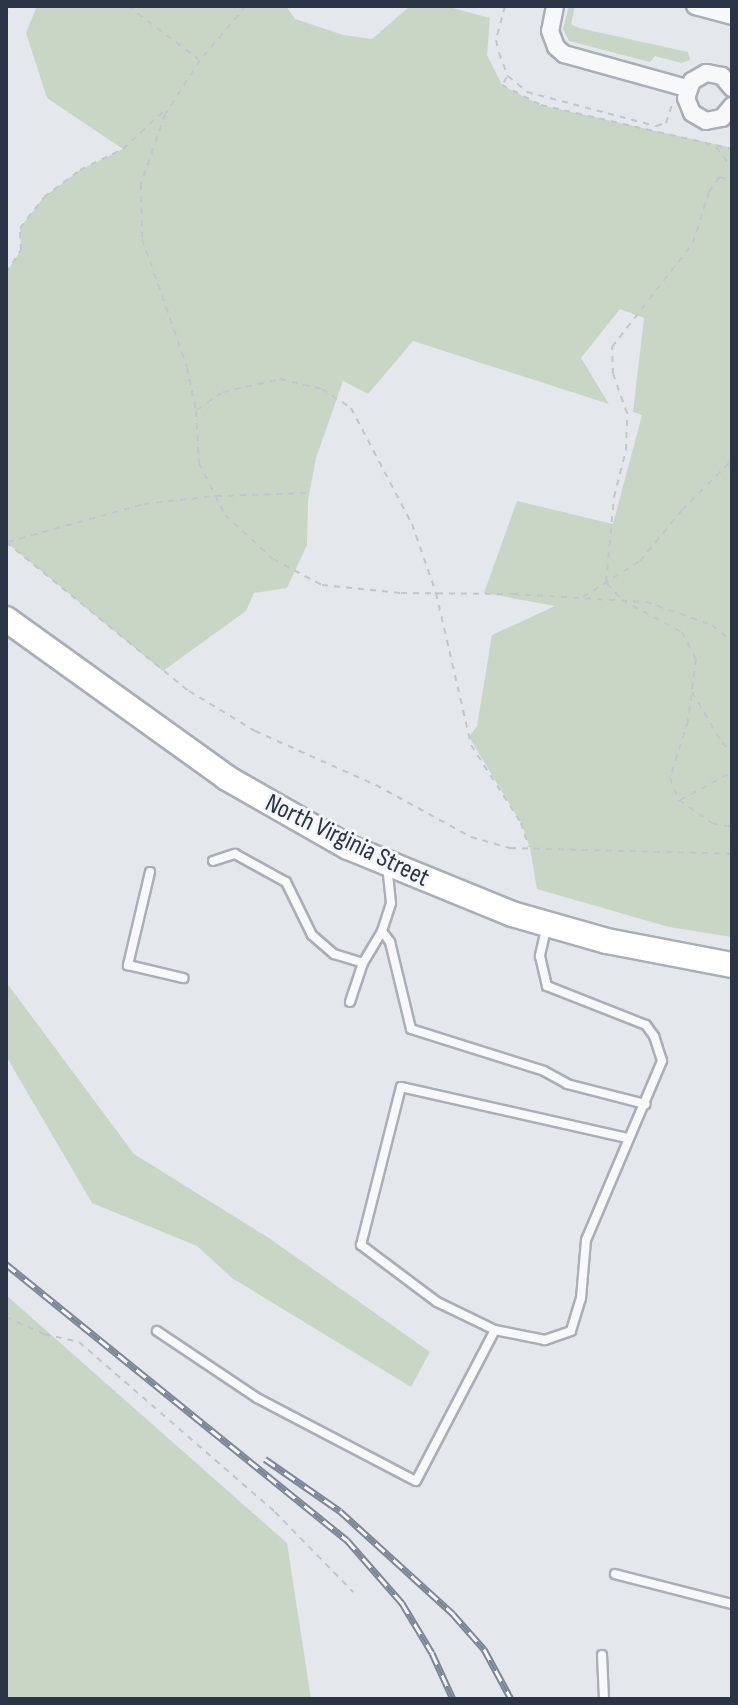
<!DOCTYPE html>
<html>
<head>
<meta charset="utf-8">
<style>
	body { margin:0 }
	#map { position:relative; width:738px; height:1705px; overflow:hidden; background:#e4e7ec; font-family:"Sofia Sans Condensed",sans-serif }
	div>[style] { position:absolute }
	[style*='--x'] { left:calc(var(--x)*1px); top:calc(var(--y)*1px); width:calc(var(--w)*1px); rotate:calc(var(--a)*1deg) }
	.green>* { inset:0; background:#c9d6c5 }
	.path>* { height:2px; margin-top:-1px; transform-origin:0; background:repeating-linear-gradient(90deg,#c2c5cb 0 6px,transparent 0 12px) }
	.roads { filter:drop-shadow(2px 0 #a9aeb7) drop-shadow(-2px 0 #a9aeb7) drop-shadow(0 2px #a9aeb7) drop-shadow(0 -2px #a9aeb7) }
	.service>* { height:8px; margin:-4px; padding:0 4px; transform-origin:4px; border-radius:4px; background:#f7f8fa }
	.minor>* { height:16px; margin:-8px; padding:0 8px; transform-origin:8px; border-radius:8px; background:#f7f8fa }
	.primary>* { height:24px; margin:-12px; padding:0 12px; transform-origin:12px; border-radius:12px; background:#fff }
	.rail>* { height:7px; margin-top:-3.5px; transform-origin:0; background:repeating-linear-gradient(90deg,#f4f6f9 0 12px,#7d8696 0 24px); box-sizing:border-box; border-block:2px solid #7d8696 }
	span { translate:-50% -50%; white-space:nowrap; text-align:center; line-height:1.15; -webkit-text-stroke:6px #f4f6f9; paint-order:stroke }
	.street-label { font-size:26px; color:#2b3445 }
	.frame { position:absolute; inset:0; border:8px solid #2b3445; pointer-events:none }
</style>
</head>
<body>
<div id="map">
	<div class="green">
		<i style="clip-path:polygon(37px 6px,286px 6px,295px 19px,343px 35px,372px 39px,410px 6px,445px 6px,490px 18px,487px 55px,502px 85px,540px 105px,732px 148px,732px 937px,669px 927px,537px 889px,530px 848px,521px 823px,469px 737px,477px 726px,492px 635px,555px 606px,484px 593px,517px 501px,613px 524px,642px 415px,633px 412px,644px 318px,620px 309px,581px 358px,609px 404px,413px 341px,368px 394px,343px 381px,316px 458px,308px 501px,307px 545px,287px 588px,254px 593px,246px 611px,163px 671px,6px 542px,6px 273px,21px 250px,20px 228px,44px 197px,80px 170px,123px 149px,47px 98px,26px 33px)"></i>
		<i style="clip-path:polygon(569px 6px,575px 6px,571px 24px,579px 28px,688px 52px,690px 60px,681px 63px,655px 56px,650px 62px,569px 41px,563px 29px)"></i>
		<i style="clip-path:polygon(6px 982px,134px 1154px,269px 1238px,430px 1352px,411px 1387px,232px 1278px,197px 1246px,92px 1203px,6px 1056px)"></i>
		<i style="clip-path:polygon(6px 1295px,287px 1543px,311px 1699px,6px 1699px)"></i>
	</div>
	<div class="path">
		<i style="--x:128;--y:6;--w:88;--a:37.1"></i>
		<i style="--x:246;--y:6;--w:71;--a:130.4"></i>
		<i style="--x:200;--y:60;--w:64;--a:122.9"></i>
		<i style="--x:165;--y:114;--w:74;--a:108.9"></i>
		<i style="--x:141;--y:184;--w:55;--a:89"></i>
		<i style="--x:142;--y:239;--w:136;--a:70.6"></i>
		<i style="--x:187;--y:367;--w:45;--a:78.4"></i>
		<i style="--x:196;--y:411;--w:52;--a:86.7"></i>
		<i style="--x:199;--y:463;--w:58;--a:63.4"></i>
		<i style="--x:225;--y:515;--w:65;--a:42.5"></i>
		<i style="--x:273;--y:559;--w:55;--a:28"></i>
		<i style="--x:322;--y:585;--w:79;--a:5.8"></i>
		<i style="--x:401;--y:593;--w:112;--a:0.5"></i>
		<i style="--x:513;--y:594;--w:133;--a:3.4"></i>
		<i style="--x:646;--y:602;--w:70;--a:19.2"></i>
		<i style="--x:712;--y:625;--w:26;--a:40"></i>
		<i style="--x:505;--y:6;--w:35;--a:105"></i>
		<i style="--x:496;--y:40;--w:13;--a:77"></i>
		<i style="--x:499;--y:53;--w:25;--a:69"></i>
		<i style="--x:508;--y:76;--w:25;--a:40"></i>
		<i style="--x:527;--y:92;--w:133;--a:14.8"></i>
		<i style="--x:656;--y:126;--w:10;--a:-17"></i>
		<i style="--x:666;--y:123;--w:20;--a:-72"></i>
		<i style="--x:6;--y:18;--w:12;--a:-76"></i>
		<i style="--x:507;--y:77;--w:9;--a:122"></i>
		<i style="--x:502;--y:85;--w:44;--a:27.1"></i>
		<i style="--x:541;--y:105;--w:196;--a:13"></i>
		<i style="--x:716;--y:147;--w:26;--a:53"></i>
		<i style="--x:6;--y:273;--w:27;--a:-57"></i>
		<i style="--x:21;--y:250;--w:22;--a:-93"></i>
		<i style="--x:20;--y:228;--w:39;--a:-52"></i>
		<i style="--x:44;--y:197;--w:45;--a:-36.9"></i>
		<i style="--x:80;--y:170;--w:48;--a:-26"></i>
		<i style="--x:123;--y:149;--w:57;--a:-42.9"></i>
		<i style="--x:197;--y:410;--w:32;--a:-35"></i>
		<i style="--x:223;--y:392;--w:58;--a:-12.8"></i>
		<i style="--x:280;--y:379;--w:43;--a:13.4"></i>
		<i style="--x:322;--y:389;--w:35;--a:33"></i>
		<i style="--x:351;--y:408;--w:131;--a:62.3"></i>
		<i style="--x:412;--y:524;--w:73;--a:70.8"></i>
		<i style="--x:436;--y:593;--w:156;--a:77"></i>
		<i style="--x:471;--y:745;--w:93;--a:57.3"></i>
		<i style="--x:521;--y:823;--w:25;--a:72"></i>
		<i style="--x:6;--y:542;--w:236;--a:39.2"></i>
		<i style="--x:189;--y:691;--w:77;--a:31.2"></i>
		<i style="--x:255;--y:731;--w:133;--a:24.1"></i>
		<i style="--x:376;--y:785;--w:108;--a:28.7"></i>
		<i style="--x:471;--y:837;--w:41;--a:15.8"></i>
		<i style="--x:510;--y:848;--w:222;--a:1.5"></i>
		<i style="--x:8;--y:542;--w:141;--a:-15.6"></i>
		<i style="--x:144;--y:504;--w:72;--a:-6.3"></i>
		<i style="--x:216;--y:496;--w:93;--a:-1.8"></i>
		<i style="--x:606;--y:582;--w:85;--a:-84.6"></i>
		<i style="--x:614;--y:497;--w:49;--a:-75.7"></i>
		<i style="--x:626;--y:450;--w:37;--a:-88"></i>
		<i style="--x:627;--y:413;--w:41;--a:-109.7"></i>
		<i style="--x:613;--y:374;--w:27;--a:-92"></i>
		<i style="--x:612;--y:347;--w:132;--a:-52.1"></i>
		<i style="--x:693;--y:243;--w:53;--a:-72.6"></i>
		<i style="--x:709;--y:192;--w:18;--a:-56"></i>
		<i style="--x:719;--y:177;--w:13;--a:13"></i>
		<i style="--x:607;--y:583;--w:23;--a:49"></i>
		<i style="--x:622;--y:600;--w:68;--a:28.1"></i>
		<i style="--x:682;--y:632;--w:30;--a:63"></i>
		<i style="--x:696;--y:659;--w:63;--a:97.4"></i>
		<i style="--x:688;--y:721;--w:60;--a:107.5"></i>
		<i style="--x:670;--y:778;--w:24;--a:68"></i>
		<i style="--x:679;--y:800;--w:40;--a:34.9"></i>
		<i style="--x:712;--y:823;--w:20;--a:11"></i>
		<i style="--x:583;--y:597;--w:67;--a:-32.3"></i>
		<i style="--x:640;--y:561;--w:66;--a:-50.5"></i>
		<i style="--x:682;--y:510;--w:71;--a:-45"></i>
		<i style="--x:692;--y:692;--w:59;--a:59.5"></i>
		<i style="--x:722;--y:743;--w:13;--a:42"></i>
		<i style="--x:680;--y:800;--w:59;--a:-28.3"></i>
		<i style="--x:6;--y:1317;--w:42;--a:24.1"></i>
		<i style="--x:44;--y:1334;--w:36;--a:13"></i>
		<i style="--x:79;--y:1342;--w:259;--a:40.9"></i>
		<i style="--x:275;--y:1512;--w:112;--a:45.7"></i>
	</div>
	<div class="roads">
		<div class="service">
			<i style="--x:213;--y:861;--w:23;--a:-18"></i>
			<i style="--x:235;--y:854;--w:58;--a:28.8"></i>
			<i style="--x:286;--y:882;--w:59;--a:63.9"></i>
			<i style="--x:312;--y:935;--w:29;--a:41"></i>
			<i style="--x:334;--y:954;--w:30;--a:17"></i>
			<i style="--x:363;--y:963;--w:37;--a:-59"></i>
			<i style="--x:382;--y:931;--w:29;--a:-72"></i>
			<i style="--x:391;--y:903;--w:38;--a:-96"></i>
			<i style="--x:150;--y:872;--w:96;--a:103.3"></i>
			<i style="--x:128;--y:965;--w:57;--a:13.3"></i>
			<i style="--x:547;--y:925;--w:32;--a:103"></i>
			<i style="--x:540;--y:956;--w:31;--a:77"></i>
			<i style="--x:547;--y:986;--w:106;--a:21.5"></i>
			<i style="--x:646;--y:1025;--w:14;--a:54"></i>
			<i style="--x:654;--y:1036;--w:26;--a:72"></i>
			<i style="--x:662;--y:1061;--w:194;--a:113"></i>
			<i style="--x:586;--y:1240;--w:58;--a:94.9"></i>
			<i style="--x:581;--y:1298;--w:34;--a:107"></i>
			<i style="--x:571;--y:1331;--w:28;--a:161"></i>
			<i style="--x:545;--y:1340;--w:51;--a:-168.7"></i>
			<i style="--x:495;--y:1330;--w:64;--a:-154.2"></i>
			<i style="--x:437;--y:1302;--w:95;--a:-143.1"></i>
			<i style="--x:361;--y:1245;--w:163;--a:-75.8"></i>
			<i style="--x:401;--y:1087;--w:233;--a:12.7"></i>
			<i style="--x:382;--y:931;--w:14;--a:54"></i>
			<i style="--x:390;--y:942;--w:89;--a:76.4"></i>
			<i style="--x:411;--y:1029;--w:139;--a:17.5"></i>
			<i style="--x:544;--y:1071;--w:26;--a:29"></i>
			<i style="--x:567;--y:1084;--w:81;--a:14.4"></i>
			<i style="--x:350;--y:1002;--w:41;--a:-71.6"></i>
			<i style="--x:157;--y:1331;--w:120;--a:33.8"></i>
			<i style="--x:257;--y:1398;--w:179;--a:27.6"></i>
			<i style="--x:416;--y:1481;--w:170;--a:-62.4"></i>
			<i style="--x:615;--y:1574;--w:121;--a:14.4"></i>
			<i style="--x:602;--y:1655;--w:44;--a:87.4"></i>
		</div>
		<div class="minor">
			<i style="--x:555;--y:6;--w:25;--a:101"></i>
			<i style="--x:550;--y:31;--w:17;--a:69"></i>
			<i style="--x:556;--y:47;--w:11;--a:41"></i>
			<i style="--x:564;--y:54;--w:128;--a:15.5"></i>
			<i style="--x:695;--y:6;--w:38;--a:15"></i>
			<i style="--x:732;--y:88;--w:16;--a:-130"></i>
			<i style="--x:722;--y:76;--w:16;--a:-169"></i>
			<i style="--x:706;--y:73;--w:16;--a:150"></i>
			<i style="--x:692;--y:81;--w:18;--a:109"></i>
			<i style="--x:686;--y:98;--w:16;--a:68"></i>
			<i style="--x:692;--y:113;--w:16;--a:30"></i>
			<i style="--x:706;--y:121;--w:16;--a:-11"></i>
			<i style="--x:722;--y:118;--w:16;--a:-50"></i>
		</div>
		<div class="primary">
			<i style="--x:6;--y:619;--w:272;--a:35.7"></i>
			<i style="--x:227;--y:778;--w:139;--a:29.7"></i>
			<i style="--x:348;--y:847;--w:177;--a:22.2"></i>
			<i style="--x:512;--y:914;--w:99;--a:15.9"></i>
			<i style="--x:607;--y:941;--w:127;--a:10.9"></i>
		</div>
	</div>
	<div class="rail">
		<i style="--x:6;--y:1264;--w:439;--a:39"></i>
		<i style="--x:347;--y:1540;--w:84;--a:48.9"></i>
		<i style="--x:402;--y:1603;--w:58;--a:59"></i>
		<i style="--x:432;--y:1653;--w:51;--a:65.5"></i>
		<i style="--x:265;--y:1459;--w:91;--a:34.7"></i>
		<i style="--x:340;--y:1511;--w:153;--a:42.3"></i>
		<i style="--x:453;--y:1614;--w:47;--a:48.5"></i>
		<i style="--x:484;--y:1649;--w:57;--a:61.6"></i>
	</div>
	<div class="street-label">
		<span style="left:347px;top:841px;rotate:26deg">North Virginia Street</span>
	</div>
	<div class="frame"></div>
</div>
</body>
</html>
